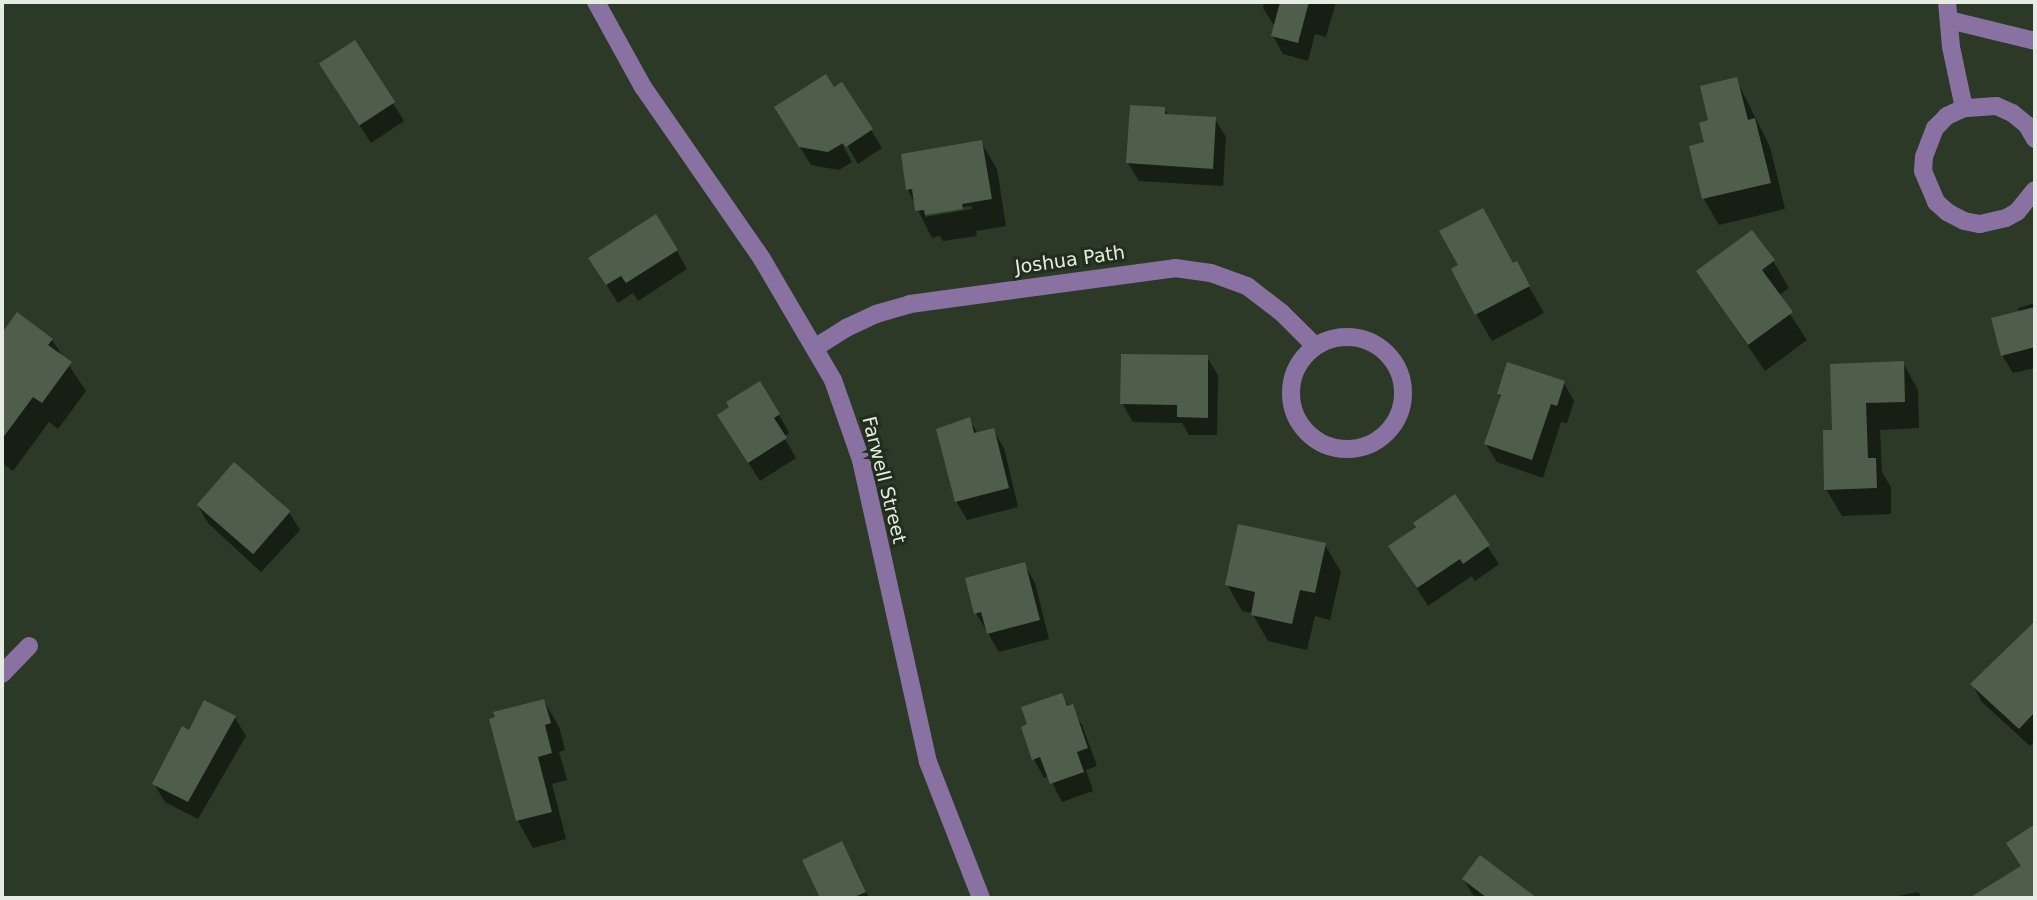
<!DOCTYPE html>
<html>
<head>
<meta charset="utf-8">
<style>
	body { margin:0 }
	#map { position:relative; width:2037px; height:900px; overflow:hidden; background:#2b3926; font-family:"DejaVu Sans",sans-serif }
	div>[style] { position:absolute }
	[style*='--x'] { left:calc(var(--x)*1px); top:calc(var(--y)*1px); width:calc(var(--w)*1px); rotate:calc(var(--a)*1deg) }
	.shadow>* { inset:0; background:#0007 }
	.building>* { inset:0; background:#4f5e4a; transform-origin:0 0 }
	.minor>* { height:18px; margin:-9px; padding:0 9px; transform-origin:9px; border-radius:9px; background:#8972a2 }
	.minor>.ring { margin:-9px; padding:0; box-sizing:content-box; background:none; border:18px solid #8972a2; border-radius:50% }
	span { translate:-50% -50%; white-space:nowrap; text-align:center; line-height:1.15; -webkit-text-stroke:6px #222e1d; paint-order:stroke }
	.street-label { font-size:19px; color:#e5ede2 }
	.frame { position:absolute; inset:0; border:4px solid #e5ede2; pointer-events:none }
</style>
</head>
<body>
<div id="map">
	<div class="shadow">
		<i style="clip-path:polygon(1264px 2px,1336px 2px,1326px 37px,1315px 34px,1308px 61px,1283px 54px,1273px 36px,1275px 27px,1263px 8px)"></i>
		<i style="clip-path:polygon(354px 43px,404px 121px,371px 143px,332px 83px)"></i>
		<i style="clip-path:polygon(1736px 79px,1770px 147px,1785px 209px,1719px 225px,1704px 199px,1706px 143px,1710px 122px)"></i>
		<i style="clip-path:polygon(834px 89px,871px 130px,882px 148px,858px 164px,843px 138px,840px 140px,852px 162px,839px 170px,811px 165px,787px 126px)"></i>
		<i style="clip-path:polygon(1164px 109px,1169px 116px,1215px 119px,1226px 137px,1223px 186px,1139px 181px,1128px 163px)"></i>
		<i style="clip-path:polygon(evenodd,981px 142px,997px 169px,1006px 226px,976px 231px,977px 236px,943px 241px,940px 236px,932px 238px,908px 190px,903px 155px,981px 142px,971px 206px,972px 209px,925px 217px,925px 213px,971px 206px)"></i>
		<i style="clip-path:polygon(677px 251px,687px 269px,638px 301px,633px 293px,618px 303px,601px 276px)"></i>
		<i style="clip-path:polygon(1773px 261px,1789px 288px,1778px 296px,1807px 340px,1765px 371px,1698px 272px)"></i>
		<i style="clip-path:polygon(1516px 264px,1544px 313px,1492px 341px,1476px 314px)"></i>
		<i style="clip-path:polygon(2035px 303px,2035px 368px,2013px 373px,2002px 355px,2019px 313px,2018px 308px)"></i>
		<i style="clip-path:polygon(18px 315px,52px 340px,86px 391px,58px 429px,49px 422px,13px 471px,2px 463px,2px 336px)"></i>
		<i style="clip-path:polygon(1207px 357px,1218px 375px,1217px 435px,1189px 435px,1182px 423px,1133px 422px,1122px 403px)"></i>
		<i style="clip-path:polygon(1903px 363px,1918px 390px,1919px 428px,1880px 430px,1882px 472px,1891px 487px,1891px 514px,1842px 516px,1826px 489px,1834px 432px)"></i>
		<i style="clip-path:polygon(1564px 383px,1574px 401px,1567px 423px,1561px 422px,1543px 478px,1497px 462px,1486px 444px,1501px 399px,1498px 393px)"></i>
		<i style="clip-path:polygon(779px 415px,789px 433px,784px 437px,796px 458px,760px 481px,730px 434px)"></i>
		<i style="clip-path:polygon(969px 419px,978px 434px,993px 430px,1004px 448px,1018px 507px,967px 520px,956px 501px)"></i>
		<i style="clip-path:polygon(1455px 497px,1499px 564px,1475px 581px,1472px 576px,1428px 606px,1390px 546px)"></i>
		<i style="clip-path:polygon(197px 504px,289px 512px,300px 530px,261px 572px,208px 523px)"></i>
		<i style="clip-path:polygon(1325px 545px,1341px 572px,1330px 620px,1315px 616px,1307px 650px,1268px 641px,1252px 613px,1242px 611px,1227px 584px)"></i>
		<i style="clip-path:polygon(1024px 564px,1035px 583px,1049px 639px,999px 652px,976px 613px)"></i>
		<i style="clip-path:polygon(2035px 624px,2035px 741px,2030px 746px,1982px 702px,1972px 684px)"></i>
		<i style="clip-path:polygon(1061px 695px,1082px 725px,1097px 766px,1086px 770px,1093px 791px,1062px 802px,1049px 776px,1044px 778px,1034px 759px)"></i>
		<i style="clip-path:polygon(544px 701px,559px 727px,565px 750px,559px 752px,567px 780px,552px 784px,566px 839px,533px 848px,518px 821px,491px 720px)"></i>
		<i style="clip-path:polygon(235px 718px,246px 736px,198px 819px,165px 802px,154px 784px,190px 732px)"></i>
		<i style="clip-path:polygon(2032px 828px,2035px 832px,2035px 898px,1987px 898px,1983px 891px,2022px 867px)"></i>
		<i style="clip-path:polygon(841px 843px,852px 861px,869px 898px,822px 898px,804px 860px)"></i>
		<i style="clip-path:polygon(1464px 880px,1526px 892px,1529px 898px,1475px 898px)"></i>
		<i style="clip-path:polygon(1918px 892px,1922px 898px,1887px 898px)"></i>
	</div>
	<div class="building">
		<i style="clip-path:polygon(1280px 2px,1309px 2px,1298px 43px,1271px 36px)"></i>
		<i style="left:355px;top:40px;width:74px;height:43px;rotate:57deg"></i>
		<i style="clip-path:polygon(826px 74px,834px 87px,842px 82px,873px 129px,846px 147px,843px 143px,828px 152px,799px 147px,774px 107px)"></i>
		<i style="clip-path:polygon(1737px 77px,1748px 120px,1755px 118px,1771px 183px,1702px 199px,1689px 146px,1704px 142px,1699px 123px,1708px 120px,1700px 86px)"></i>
		<i style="clip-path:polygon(1130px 105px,1165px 107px,1165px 114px,1216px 117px,1213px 169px,1126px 163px)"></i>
		<i style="clip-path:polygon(982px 140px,992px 199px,962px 204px,963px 209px,925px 215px,924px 210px,915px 211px,912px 189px,906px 190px,901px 154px)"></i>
		<i style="clip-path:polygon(1483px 208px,1513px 263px,1517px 261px,1530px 286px,1475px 315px,1451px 269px,1458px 265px,1439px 231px)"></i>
		<i style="clip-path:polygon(656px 214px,678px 250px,626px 283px,621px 276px,606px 285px,588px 258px)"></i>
		<i style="clip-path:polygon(1752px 230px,1775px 260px,1762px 270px,1793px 312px,1748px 345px,1696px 271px)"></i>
		<i style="clip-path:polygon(2035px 307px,2035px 347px,2001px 356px,1991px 318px)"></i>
		<i style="clip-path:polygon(17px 312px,53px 339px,48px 345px,72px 362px,42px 403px,33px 397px,2px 439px,2px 333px)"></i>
		<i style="clip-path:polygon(1121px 354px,1208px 355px,1208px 418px,1177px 417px,1177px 405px,1120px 404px)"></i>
		<i style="clip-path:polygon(1904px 361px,1905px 402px,1866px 403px,1868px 458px,1876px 458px,1877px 488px,1824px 490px,1823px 430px,1832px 430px,1830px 364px)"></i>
		<i style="clip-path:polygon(1507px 362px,1565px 381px,1557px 406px,1551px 404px,1532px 460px,1484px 444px,1501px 395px,1497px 394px)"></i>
		<i style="clip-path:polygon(760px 381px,780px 414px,774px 418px,787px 438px,748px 463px,717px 415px,729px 407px,726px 402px)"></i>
		<i style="clip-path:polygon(970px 417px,974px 433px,994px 428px,1009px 488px,955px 502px,936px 429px)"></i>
		<i style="left:234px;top:462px;width:75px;height:57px;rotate:41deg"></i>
		<i style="clip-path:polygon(1455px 494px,1490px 545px,1463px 564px,1460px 559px,1417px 588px,1388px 546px,1416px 527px,1413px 523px)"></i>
		<i style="clip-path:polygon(1238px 524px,1326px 543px,1315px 593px,1300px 590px,1292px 624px,1251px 615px,1255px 592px,1225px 585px)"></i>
		<i style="clip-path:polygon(1025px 562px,1040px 620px,987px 634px,981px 612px,974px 614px,965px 578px)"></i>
		<i style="clip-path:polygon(2035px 621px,2035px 712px,2019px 729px,1970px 684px)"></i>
		<i style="clip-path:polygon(1062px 693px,1067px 706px,1073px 704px,1088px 748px,1077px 752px,1084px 772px,1050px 784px,1040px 757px,1032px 760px,1021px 727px,1027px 724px,1021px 707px)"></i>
		<i style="clip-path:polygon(544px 699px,551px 723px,545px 725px,552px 753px,538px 757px,552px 812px,516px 821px,489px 719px,495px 717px,493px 712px)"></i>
		<i style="clip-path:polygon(204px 700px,236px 716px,188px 802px,152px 784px,182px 726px,189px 730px)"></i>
		<i style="clip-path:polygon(2035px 824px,2035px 898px,1969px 898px,2021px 866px,2006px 843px)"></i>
		<i style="clip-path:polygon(842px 841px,866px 892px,852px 898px,820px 898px,802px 860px)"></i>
		<i style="clip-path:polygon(1480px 855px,1537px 898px,1487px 898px,1462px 879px)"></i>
	</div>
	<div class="minor">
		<i style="--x:596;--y:2;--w:97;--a:61.1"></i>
		<i style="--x:643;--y:87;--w:209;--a:55.3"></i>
		<i style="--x:762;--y:259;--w:140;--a:59.6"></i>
		<i style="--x:833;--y:380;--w:85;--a:70.7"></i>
		<i style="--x:861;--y:460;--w:309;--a:77.5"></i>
		<i style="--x:928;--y:762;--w:146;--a:68.7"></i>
		<i style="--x:1947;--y:2;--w:45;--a:84.9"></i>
		<i style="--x:1951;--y:47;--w:62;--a:78"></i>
		<i style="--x:1949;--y:20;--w:89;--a:13.7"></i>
		<i style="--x:2035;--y:139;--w:16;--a:-120"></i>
		<i style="--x:2027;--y:125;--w:19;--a:-141"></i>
		<i style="--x:2012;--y:113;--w:17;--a:-156"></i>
		<i style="--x:1996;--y:106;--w:32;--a:176"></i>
		<i style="--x:1964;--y:108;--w:19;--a:155"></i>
		<i style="--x:1947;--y:116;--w:17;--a:135"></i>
		<i style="--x:1935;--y:128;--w:31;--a:111"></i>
		<i style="--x:1924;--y:157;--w:14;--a:94"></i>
		<i style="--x:1923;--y:171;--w:34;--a:67"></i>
		<i style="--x:1936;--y:202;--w:15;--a:42"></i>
		<i style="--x:1947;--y:212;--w:19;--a:28"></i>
		<i style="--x:1964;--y:221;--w:16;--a:11"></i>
		<i style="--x:1980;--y:224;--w:27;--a:-13"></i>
		<i style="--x:2006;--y:218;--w:13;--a:-29"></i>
		<i style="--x:2017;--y:212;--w:28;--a:-51"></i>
		<i class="ring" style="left:1291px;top:337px;width:94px;height:94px"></i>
		<i style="--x:816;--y:347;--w:36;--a:-32"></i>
		<i style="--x:846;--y:328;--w:33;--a:-25"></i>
		<i style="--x:876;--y:314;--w:35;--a:-16"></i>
		<i style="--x:910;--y:304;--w:267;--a:-7.7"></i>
		<i style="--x:1175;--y:268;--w:36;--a:8"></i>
		<i style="--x:1211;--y:273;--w:38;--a:20"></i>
		<i style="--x:1247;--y:286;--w:44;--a:37.6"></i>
		<i style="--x:1282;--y:313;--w:47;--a:45"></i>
		<i style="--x:2;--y:674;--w:39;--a:-46"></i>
	</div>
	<div class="street-label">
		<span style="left:1070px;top:260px;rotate:-8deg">Joshua Path</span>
		<span style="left:884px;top:480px;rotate:76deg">Farwell Street</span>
	</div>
	<div class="frame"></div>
</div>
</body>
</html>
